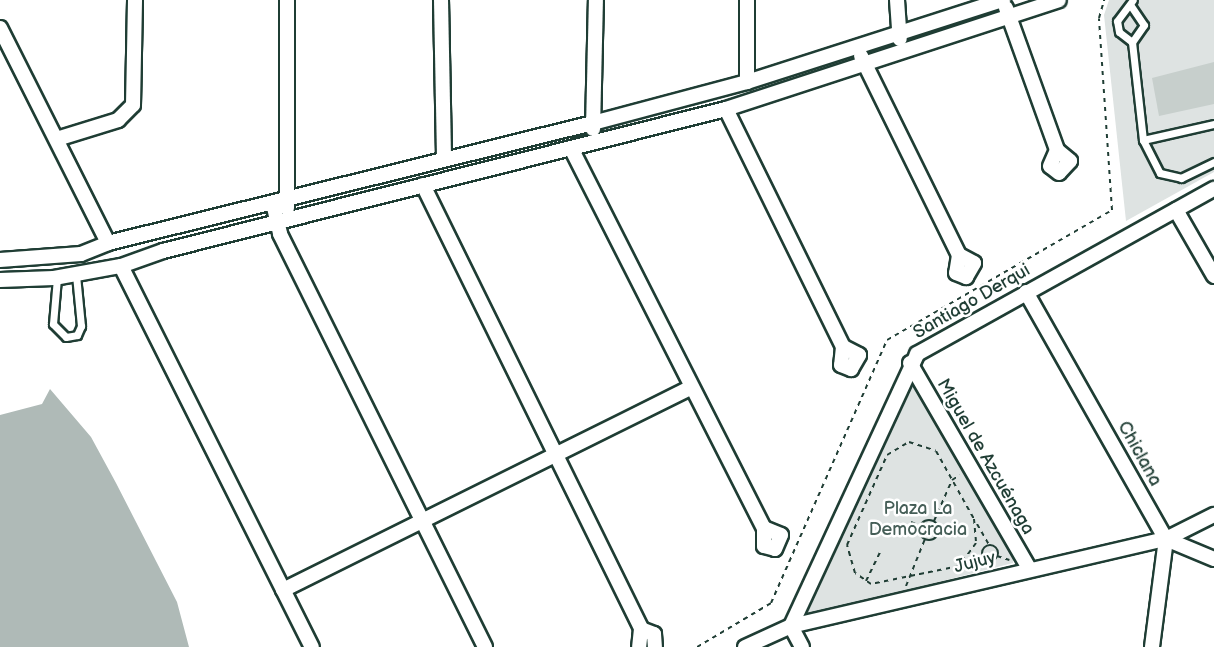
<!DOCTYPE html>
<html>
<head>
<meta charset="utf-8">
<style>
	body { margin:0 }
	#map { position:relative; width:1214px; height:647px; overflow:hidden; background:#fff; font-family:"Balsamiq Sans",sans-serif }
	div>[style] { position:absolute }
	[style*='--x'] { left:calc(var(--x)*1px); top:calc(var(--y)*1px); width:calc(var(--w)*1px); rotate:calc(var(--a)*1deg) }
	.green>* { inset:0; background:#dee3e2 }
	.water>* { inset:0; background:#afbab7 }
	.building>* { inset:0; background:#c7cfcc }
	.path>* { height:2px; margin-top:-1px; transform-origin:0; background:repeating-linear-gradient(90deg,#1f3d34 0 4.5px,transparent 0 9px) }
	.path>.ring { margin:-1px; padding:0; box-sizing:content-box; background:none; border:2px solid #1f3d34; border-radius:50% }
	.roads { filter:drop-shadow(2px 0 #1f3d34) drop-shadow(-2px 0 #1f3d34) drop-shadow(0 2px #1f3d34) drop-shadow(0 -2px #1f3d34) }
	.lane>* { height:7px; margin:-3.5px; padding:0 3.5px; transform-origin:3.5px; border-radius:3.5px; background:#fff }
	.street>* { height:14px; margin:-7px; padding:0 7px; transform-origin:7px; border-radius:7px; background:#fff }
	span { translate:-50% -50%; white-space:nowrap; text-align:center; line-height:1.15; -webkit-text-stroke:5px #fff; paint-order:stroke }
	.street-label { font-size:18px; color:#1f3d34 }
	.park-label { font-size:18px; color:#455e57 }
</style>
</head>
<body>
<div id="map">
	<div class="green">
		<i style="clip-path:polygon(1109px 0,1214px 0,1214px 172px,1126px 221px,1104px 15px)"></i>
		<i style="clip-path:polygon(911px 379px,1013px 551px,1013px 563px,809px 615px,805px 610px)"></i>
	</div>
	<div class="water">
		<i style="clip-path:polygon(50px 389px,91px 437px,116px 483px,177px 602px,189px 647px,0 647px,0 415px,42px 404px)"></i>
	</div>
	<div class="building">
		<i style="clip-path:polygon(1214px 62px,1214px 104px,1159px 116px,1152px 78px)"></i>
	</div>
	<div class="path">
		<i style="--x:909;--y:442;--w:28;--a:18"></i>
		<i style="--x:936;--y:451;--w:78;--a:60.8"></i>
		<i style="--x:974;--y:519;--w:24;--a:85"></i>
		<i style="--x:976;--y:543;--w:29;--a:126"></i>
		<i style="--x:959;--y:566;--w:90;--a:168.4"></i>
		<i style="--x:871;--y:584;--w:19;--a:-145"></i>
		<i style="--x:855;--y:573;--w:29;--a:-106"></i>
		<i style="--x:847;--y:545;--w:98;--a:-66"></i>
		<i style="--x:887;--y:455;--w:26;--a:-31"></i>
		<i class="ring" style="left:919px;top:520px;width:18px;height:18px"></i>
		<i style="--x:934;--y:521;--w:45;--a:-66.3"></i>
		<i style="--x:952;--y:480;--w:9;--a:-32"></i>
		<i style="--x:911;--y:522;--w:10;--a:24"></i>
		<i style="--x:977;--y:524;--w:24;--a:60"></i>
		<i class="ring" style="left:982px;top:545px;width:14px;height:14px"></i>
		<i style="--x:997;--y:556;--w:13;--a:18"></i>
		<i style="--x:961;--y:565;--w:24;--a:-17"></i>
		<i style="--x:866;--y:581;--w:32;--a:-64"></i>
		<i style="--x:906;--y:586;--w:51;--a:-68"></i>
		<i style="--x:697;--y:647;--w:86;--a:-30.7"></i>
		<i style="--x:771;--y:603;--w:287;--a:-66.2"></i>
		<i style="--x:887;--y:340;--w:260;--a:-30"></i>
		<i style="--x:1112;--y:210;--w:192;--a:-93.9"></i>
		<i style="--x:1099;--y:18;--w:19;--a:-74"></i>
	</div>
	<div class="roads">
		<div class="lane">
			<i style="--x:1131;--y:6;--w:23;--a:56"></i>
			<i style="--x:1144;--y:25;--w:21;--a:125"></i>
			<i style="--x:1132;--y:42;--w:99;--a:83.6"></i>
			<i style="--x:1143;--y:140;--w:37;--a:63"></i>
			<i style="--x:1160;--y:173;--w:22;--a:13"></i>
			<i style="--x:1181;--y:178;--w:37;--a:-26"></i>
			<i style="--x:1132;--y:42;--w:16;--a:-142"></i>
			<i style="--x:1119;--y:32;--w:11;--a:-100"></i>
			<i style="--x:1117;--y:21;--w:26;--a:-53"></i>
			<i style="--x:1143;--y:140;--w:73;--a:-12.7"></i>
			<i style="--x:57;--y:278;--w:46;--a:95"></i>
			<i style="--x:53;--y:324;--w:18;--a:45"></i>
			<i style="--x:66;--y:337;--w:11;--a:-10"></i>
			<i style="--x:77;--y:335;--w:10;--a:-66"></i>
			<i style="--x:81;--y:326;--w:51;--a:-95.6"></i>
		</div>
		<div class="street">
			<i style="--x:441;--y:0;--w:159;--a:88.9"></i>
			<i style="--x:897;--y:0;--w:39;--a:86"></i>
			<i style="--x:1006;--y:8;--w:151;--a:70.2"></i>
			<i style="--x:1057;--y:150;--w:17;--a:40"></i>
			<i style="--x:1070;--y:161;--w:16;--a:133"></i>
			<i style="--x:1059;--y:173;--w:11;--a:-142"></i>
			<i style="--x:1050;--y:166;--w:17;--a:-66"></i>
			<i style="--x:0;--y:28;--w:241;--a:63.3"></i>
			<i style="--x:861;--y:56;--w:222;--a:63.8"></i>
			<i style="--x:959;--y:255;--w:18;--a:99"></i>
			<i style="--x:956;--y:273;--w:11;--a:22"></i>
			<i style="--x:966;--y:277;--w:16;--a:-60"></i>
			<i style="--x:974;--y:263;--w:17;--a:-152"></i>
			<i style="--x:747;--y:82;--w:82;--a:-90"></i>
			<i style="--x:726;--y:109;--w:265;--a:63.8"></i>
			<i style="--x:843;--y:347;--w:18;--a:96"></i>
			<i style="--x:841;--y:365;--w:11;--a:22"></i>
			<i style="--x:851;--y:369;--w:16;--a:-60"></i>
			<i style="--x:859;--y:355;--w:18;--a:-153"></i>
			<i style="--x:593;--y:129;--w:129;--a:-88.7"></i>
			<i style="--x:60;--y:138;--w:61;--a:-17.2"></i>
			<i style="--x:118;--y:120;--w:21;--a:-45"></i>
			<i style="--x:133;--y:105;--w:105;--a:-88.9"></i>
			<i style="--x:571;--y:148;--w:426;--a:63.1"></i>
			<i style="--x:764;--y:528;--w:18;--a:90"></i>
			<i style="--x:764;--y:546;--w:11;--a:15"></i>
			<i style="--x:775;--y:549;--w:15;--a:-67"></i>
			<i style="--x:781;--y:535;--w:18;--a:-158"></i>
			<i style="--x:423;--y:185;--w:495;--a:63.8"></i>
			<i style="--x:641;--y:629;--w:18;--a:96"></i>
			<i style="--x:273;--y:203;--w:32;--a:77"></i>
			<i style="--x:280;--y:234;--w:461;--a:63.6"></i>
			<i style="--x:287;--y:208;--w:208;--a:-90"></i>
			<i style="--x:1176;--y:210;--w:76;--a:60.1"></i>
			<i style="--x:0;--y:260;--w:81;--a:-4.2"></i>
			<i style="--x:81;--y:254;--w:29;--a:-22"></i>
			<i style="--x:108;--y:243;--w:500;--a:-13.9"></i>
			<i style="--x:593;--y:123;--w:159;--a:-14.9"></i>
			<i style="--x:747;--y:82;--w:269;--a:-17.8"></i>
			<i style="--x:121;--y:266;--w:426;--a:63.4"></i>
			<i style="--x:0;--y:280;--w:54;--a:-2.1"></i>
			<i style="--x:54;--y:278;--w:68;--a:-10.2"></i>
			<i style="--x:121;--y:266;--w:45;--a:-19.7"></i>
			<i style="--x:163;--y:251;--w:581;--a:-14.16"></i>
			<i style="--x:726;--y:109;--w:350;--a:-18.1"></i>
			<i style="--x:1026;--y:292;--w:284;--a:60.5"></i>
			<i style="--x:1166;--y:539;--w:109;--a:97.4"></i>
			<i style="--x:910;--y:363;--w:237;--a:59.9"></i>
			<i style="--x:1166;--y:539;--w:52;--a:22.6"></i>
			<i style="--x:283;--y:590;--w:454;--a:-26.4"></i>
			<i style="--x:641;--y:629;--w:14;--a:21"></i>
			<i style="--x:654;--y:634;--w:13;--a:86"></i>
			<i style="--x:745;--y:647;--w:51;--a:-24.5"></i>
			<i style="--x:791;--y:626;--w:385;--a:-13.1"></i>
			<i style="--x:1166;--y:539;--w:54;--a:-26.6"></i>
			<i style="--x:802;--y:647;--w:24;--a:-118"></i>
			<i style="--x:791;--y:626;--w:300;--a:-65.1"></i>
			<i style="--x:917;--y:354;--w:340;--a:-29.1"></i>
		</div>
	</div>
	<div class="street-label">
		<span style="left:972px;top:302px;rotate:-30deg">Santiago Derqui</span>
		<span style="left:1139px;top:454px;rotate:61deg">Chiclana</span>
		<span style="left:985px;top:457px;rotate:60deg">Miguel de Azcuénaga</span>
		<span style="left:975px;top:563px;rotate:-14deg">Jujuy</span>
	</div>
	<div class="park-label">
		<span style="left:918px;top:520px">Plaza La<br>Democracia</span>
	</div>
</div>
</body>
</html>
